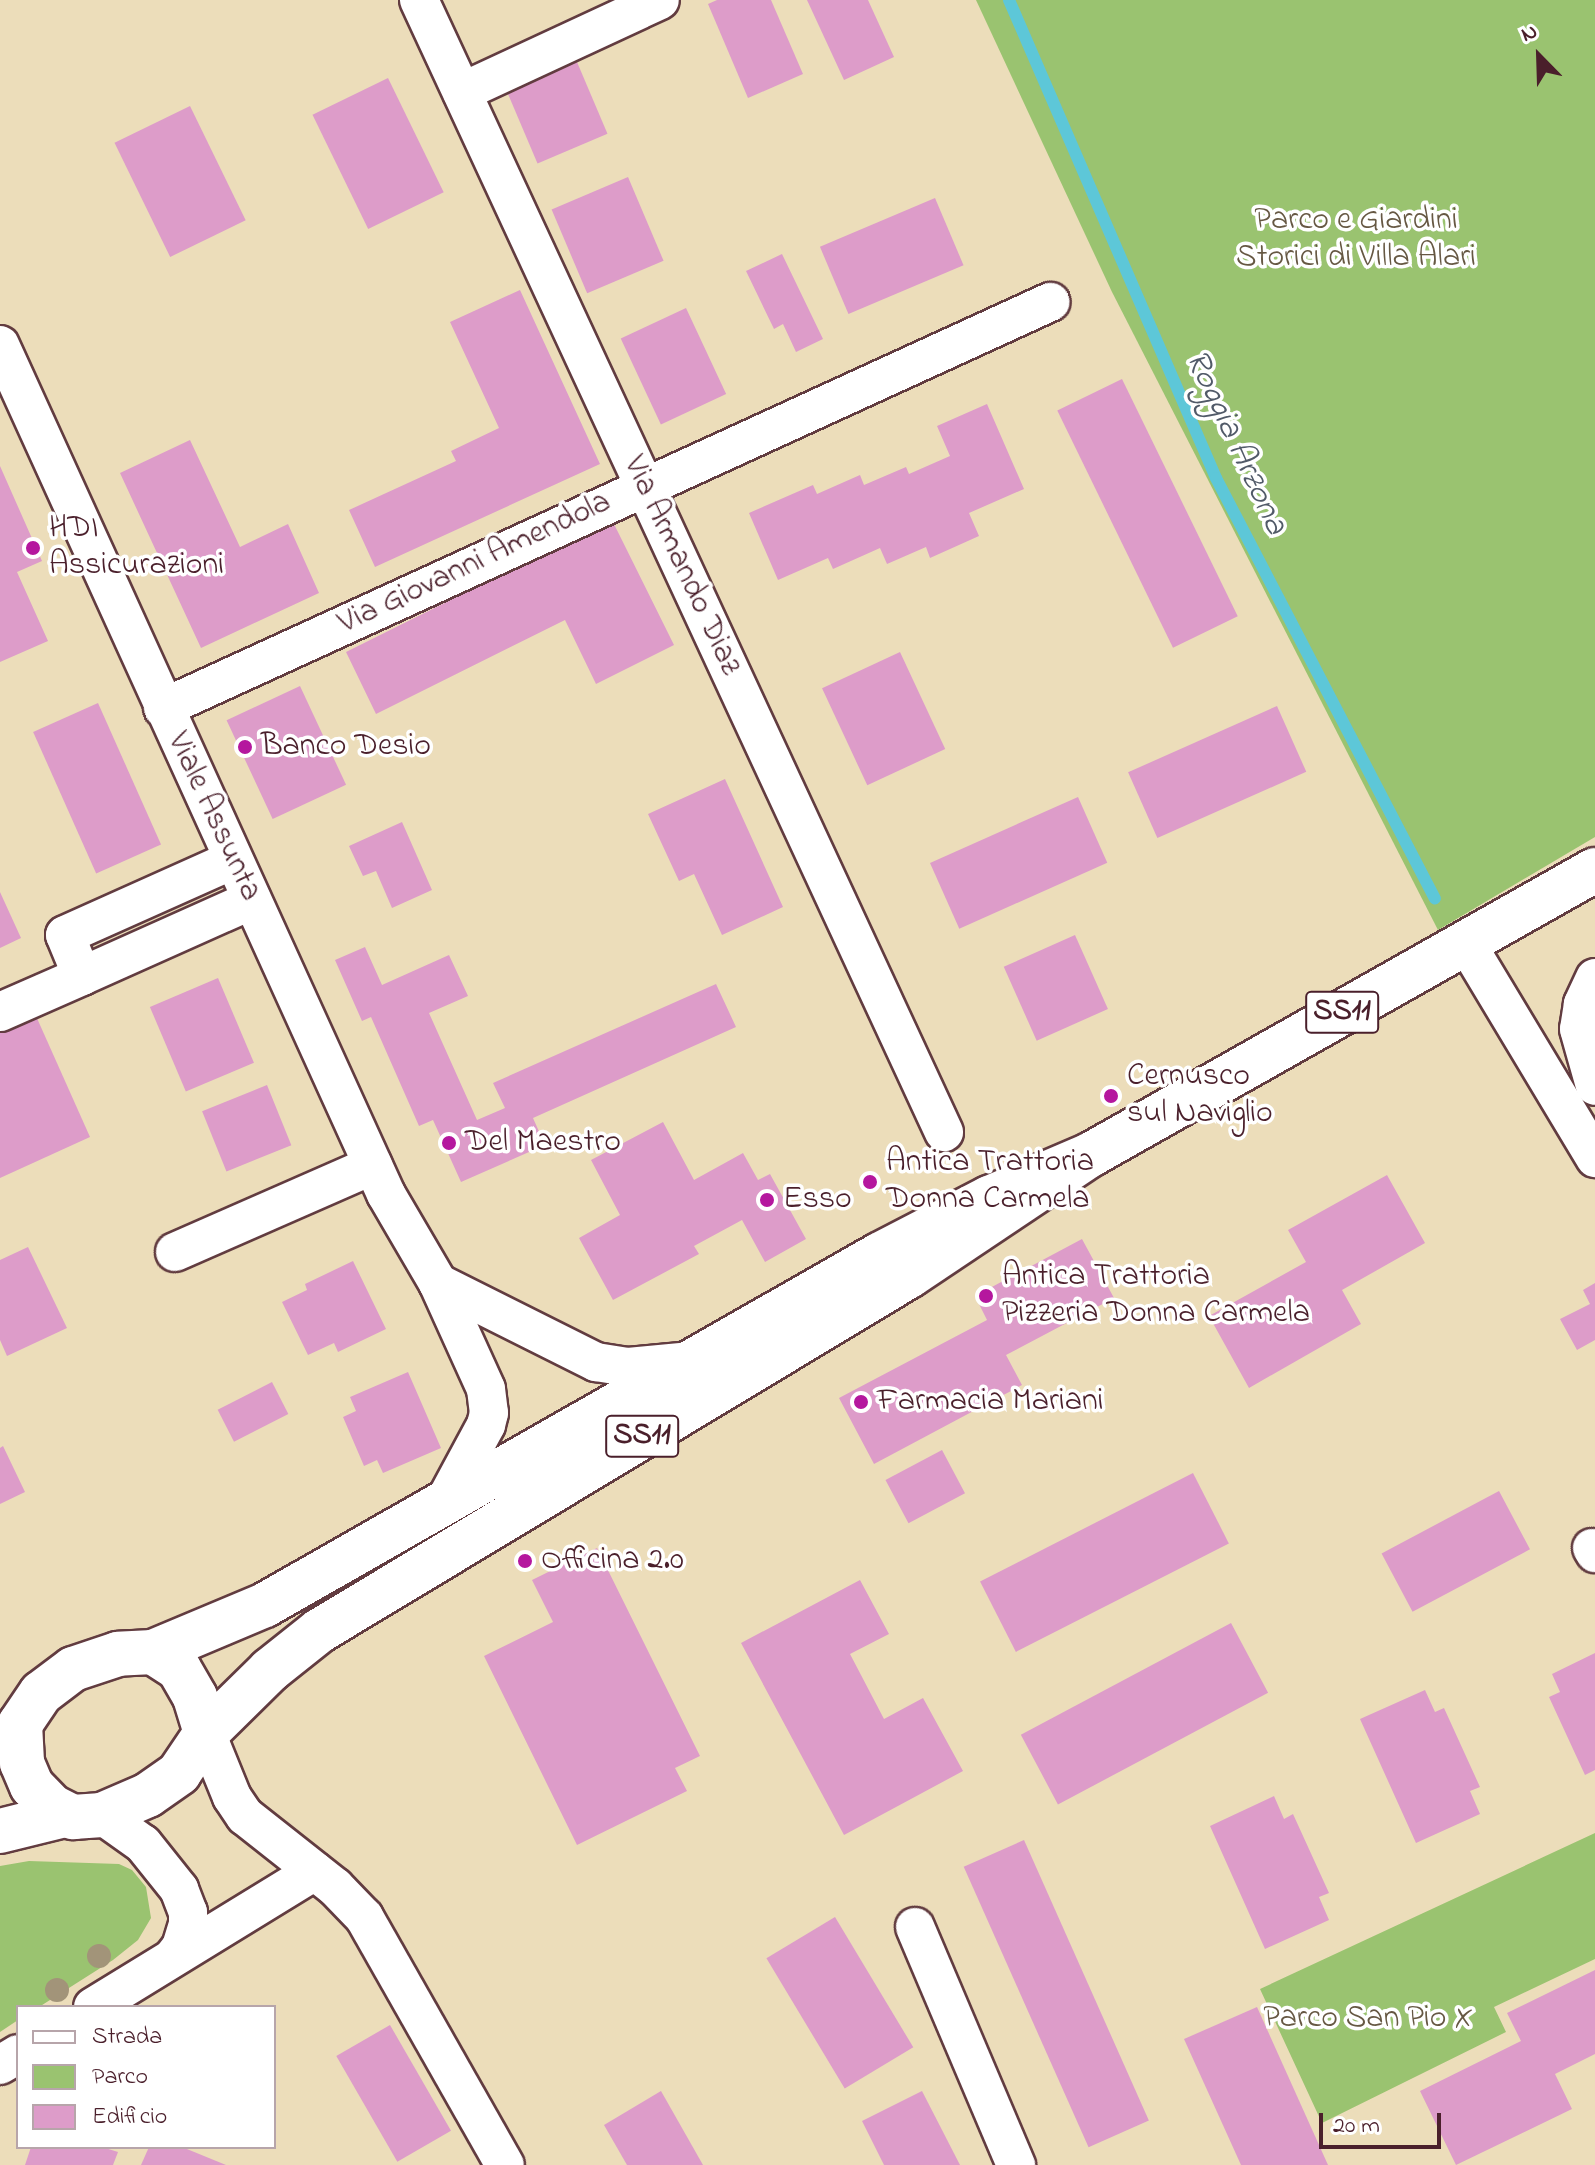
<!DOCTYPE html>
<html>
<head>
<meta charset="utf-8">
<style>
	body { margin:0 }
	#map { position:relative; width:1595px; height:2165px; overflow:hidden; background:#ecddba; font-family:"Indie Flower",sans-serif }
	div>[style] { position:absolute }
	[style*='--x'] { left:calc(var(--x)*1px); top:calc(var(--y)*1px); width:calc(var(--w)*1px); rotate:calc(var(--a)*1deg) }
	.green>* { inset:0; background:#9ac370 }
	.stream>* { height:12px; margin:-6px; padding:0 6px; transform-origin:6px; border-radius:6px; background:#5dc7d8 }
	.building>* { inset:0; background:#dd9cc9; transform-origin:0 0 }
	.roads { filter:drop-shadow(2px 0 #623c40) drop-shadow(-2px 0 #623c40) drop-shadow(0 2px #623c40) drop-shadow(0 -2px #623c40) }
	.minor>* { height:38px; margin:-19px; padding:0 19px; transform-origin:19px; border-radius:19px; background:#fff }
	.major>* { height:44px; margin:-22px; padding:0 22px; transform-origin:22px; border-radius:22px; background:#fff }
	.trees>* { width:24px; height:24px; margin:-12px; border-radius:50%; background:#a29479 }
	.dots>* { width:22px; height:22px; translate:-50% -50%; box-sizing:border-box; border:4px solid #fff; border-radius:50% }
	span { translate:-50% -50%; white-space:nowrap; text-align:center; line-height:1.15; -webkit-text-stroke:7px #fff; paint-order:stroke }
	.shield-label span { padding:2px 6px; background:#fff; border:2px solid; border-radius:6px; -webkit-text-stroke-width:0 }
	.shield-label { font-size:30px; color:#4a1f2b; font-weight:700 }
	.park-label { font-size:32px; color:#665843 }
	.poi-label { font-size:32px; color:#4a1f2b }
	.left { translate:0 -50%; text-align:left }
	.street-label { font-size:32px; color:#4a1f2b }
	.water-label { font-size:34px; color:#515a68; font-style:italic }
	.legend { position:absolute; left:16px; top:2005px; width:260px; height:144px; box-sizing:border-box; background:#fff; border:2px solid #b7a5aa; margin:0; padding:10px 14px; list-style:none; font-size:24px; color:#4a1f2b }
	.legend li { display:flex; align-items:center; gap:16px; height:40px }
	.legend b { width:40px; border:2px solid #b7a5aa }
	.north { position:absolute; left:1499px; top:16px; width:80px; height:80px; -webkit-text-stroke:6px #fff; paint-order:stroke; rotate:337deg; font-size:22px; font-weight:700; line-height:32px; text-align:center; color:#4a1f2b }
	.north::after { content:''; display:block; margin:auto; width:28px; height:36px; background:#4a1f2b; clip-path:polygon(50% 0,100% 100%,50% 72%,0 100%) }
	.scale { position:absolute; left:1319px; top:2113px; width:122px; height:36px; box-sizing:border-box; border:4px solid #4a1f2b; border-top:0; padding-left:10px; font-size:24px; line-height:28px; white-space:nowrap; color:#4a1f2b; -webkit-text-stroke:6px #fff; paint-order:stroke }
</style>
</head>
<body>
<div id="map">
	<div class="green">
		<i style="clip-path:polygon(976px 0,1595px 0,1595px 837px,1438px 930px,1112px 292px)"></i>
		<i style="clip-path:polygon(1595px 1833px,1595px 1959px,1494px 2007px,1506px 2032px,1322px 2123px,1260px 1989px)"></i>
		<i style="clip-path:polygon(29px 1861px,119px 1864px,132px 1870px,146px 1887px,151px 1918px,138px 1940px,113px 1960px,39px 2007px,18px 2007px,18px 2020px,0 2032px,0 1866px)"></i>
	</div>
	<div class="stream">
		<i style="--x:1009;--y:0;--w:521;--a:66.58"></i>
		<i style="--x:1216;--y:478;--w:474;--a:62.5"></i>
	</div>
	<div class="building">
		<i style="clip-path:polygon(717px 0,771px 0,803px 74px,748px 98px,708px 4px)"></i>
		<i style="clip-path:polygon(807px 0,868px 0,894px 57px,844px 80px)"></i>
		<i style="left:577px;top:62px;width:78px;height:76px;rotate:67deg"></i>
		<i style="left:388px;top:78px;width:127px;height:84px;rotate:64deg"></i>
		<i style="left:190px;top:106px;width:127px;height:84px;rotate:64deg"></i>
		<i style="left:628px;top:177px;width:91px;height:83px;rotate:67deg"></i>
		<i style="left:935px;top:198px;width:73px;height:125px;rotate:67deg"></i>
		<i style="clip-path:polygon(782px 254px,823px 339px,796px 352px,783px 324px,774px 329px,746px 271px)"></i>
		<i style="clip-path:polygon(520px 290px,600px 464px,375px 567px,349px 510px,456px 461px,451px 451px,499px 428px,450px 322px)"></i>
		<i style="left:686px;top:308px;width:95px;height:72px;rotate:65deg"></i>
		<i style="left:1122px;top:379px;width:264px;height:72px;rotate:64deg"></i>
		<i style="clip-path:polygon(987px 404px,1024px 489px,969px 513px,979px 536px,930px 558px,926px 547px,887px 564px,880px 548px,833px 569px,828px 558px,778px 580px,749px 513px,813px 485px,817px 494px,860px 475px,864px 485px,906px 467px,909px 474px,950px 456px,937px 426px)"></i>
		<i style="clip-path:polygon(190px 440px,240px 547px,288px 524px,319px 593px,201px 648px,120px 473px)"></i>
		<i style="clip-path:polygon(0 466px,42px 561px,17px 572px,48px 641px,0 662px)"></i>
		<i style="clip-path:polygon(612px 520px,674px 645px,596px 684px,565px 620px,376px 714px,346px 652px)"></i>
		<i style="left:900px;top:652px;width:107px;height:86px;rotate:65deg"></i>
		<i style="left:300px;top:686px;width:109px;height:81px;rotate:65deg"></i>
		<i style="left:98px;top:703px;width:155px;height:71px;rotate:66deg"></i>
		<i style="left:1277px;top:706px;width:72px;height:163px;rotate:66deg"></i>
		<i style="clip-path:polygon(725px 779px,783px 907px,722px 935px,694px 874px,679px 881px,648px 814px)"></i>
		<i style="left:1078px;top:797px;width:72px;height:162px;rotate:66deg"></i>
		<i style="clip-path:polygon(402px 822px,432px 890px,392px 908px,376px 871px,363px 876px,349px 846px)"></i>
		<i style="clip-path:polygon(0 892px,21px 938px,0 948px)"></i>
		<i style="left:1075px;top:935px;width:81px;height:78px;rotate:66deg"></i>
		<i style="clip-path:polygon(365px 947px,382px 985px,449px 955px,468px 996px,429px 1013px,477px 1120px,505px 1108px,493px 1083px,716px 984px,736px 1027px,533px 1118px,545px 1145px,461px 1182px,433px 1120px,419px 1126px,371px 1017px,362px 1021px,335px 960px)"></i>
		<i style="left:218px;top:978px;width:92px;height:74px;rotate:67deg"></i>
		<i style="clip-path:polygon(36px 1016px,90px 1137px,0 1178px,0 1032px)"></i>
		<i style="left:267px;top:1085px;width:65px;height:70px;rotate:68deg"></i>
		<i style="clip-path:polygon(663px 1122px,694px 1180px,743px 1153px,758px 1180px,770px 1174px,806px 1239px,765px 1262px,742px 1220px,694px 1246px,699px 1254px,613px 1300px,579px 1238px,620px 1215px,591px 1160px)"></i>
		<i style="clip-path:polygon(1387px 1175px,1425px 1243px,1342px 1290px,1361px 1324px,1249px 1388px,1209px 1316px,1306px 1262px,1288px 1230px)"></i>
		<i style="clip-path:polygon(1082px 1239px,1114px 1298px,1006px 1355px,1022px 1385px,874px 1464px,839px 1398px,987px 1320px,975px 1296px)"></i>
		<i style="clip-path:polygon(28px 1247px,67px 1328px,7px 1356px,0 1340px,0 1260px)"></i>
		<i style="clip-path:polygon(353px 1261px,386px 1329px,338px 1352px,334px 1343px,308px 1355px,282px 1302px,307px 1290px,305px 1284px)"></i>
		<i style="clip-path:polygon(1595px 1283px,1595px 1340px,1577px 1350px,1560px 1319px,1590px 1304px,1583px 1290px)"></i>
		<i style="clip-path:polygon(408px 1372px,441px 1448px,383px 1473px,377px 1460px,364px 1466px,343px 1417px,356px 1411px,350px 1397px)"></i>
		<i style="left:272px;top:1382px;width:36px;height:61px;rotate:63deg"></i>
		<i style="clip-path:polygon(3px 1446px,25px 1492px,0 1504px,0 1448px)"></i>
		<i style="left:942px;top:1450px;width:49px;height:64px;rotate:62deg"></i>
		<i style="left:1193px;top:1473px;width:79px;height:239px;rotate:63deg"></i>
		<i style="left:1499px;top:1491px;width:66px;height:133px;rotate:62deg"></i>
		<i style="clip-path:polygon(597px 1548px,700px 1756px,675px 1768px,687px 1791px,577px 1845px,484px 1656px,553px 1622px,532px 1580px)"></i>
		<i style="clip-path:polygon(860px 1580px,889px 1634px,850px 1654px,884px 1719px,923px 1698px,963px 1771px,844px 1835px,741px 1643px)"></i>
		<i style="left:1231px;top:1623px;width:79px;height:238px;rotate:62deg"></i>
		<i style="clip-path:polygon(1595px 1653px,1595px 1770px,1585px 1775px,1549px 1697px,1560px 1692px,1552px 1674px)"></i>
		<i style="clip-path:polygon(1425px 1690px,1435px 1712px,1444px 1708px,1480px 1787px,1470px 1791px,1480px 1814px,1416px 1843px,1360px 1719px)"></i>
		<i style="clip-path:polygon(1274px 1796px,1284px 1819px,1293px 1814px,1329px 1893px,1319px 1897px,1329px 1920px,1265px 1949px,1210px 1826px)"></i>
		<i style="left:1024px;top:1840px;width:307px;height:66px;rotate:66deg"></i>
		<i style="left:835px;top:1917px;width:152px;height:80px;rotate:59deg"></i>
		<i style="clip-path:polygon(1595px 1970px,1595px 2054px,1555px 2074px,1572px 2109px,1456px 2165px,1420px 2091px,1521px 2041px,1507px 2013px)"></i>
		<i style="clip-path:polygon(1257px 2007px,1328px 2165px,1241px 2165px,1184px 2039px)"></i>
		<i style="left:390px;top:2025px;width:122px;height:62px;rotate:60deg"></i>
		<i style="clip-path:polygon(661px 2091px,703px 2165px,627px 2165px,604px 2125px)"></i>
		<i style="clip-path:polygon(922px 2091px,960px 2165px,884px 2165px,862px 2121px)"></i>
		<i style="clip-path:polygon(31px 2147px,102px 2147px,118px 2152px,113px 2165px,25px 2165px)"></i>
		<i style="clip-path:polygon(149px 2147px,182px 2147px,226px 2165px,141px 2165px)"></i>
	</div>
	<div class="roads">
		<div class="minor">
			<i style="--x:419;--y:0;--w:1248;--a:65.12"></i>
			<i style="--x:462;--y:92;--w:218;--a:-24.9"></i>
			<i style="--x:0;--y:345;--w:933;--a:65.55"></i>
			<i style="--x:386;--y:1194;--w:103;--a:59.7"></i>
			<i style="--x:438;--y:1283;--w:116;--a:65.6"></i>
			<i style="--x:486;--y:1389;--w:24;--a:83"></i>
			<i style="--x:489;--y:1413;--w:12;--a:104"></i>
			<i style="--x:486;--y:1425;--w:89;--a:118.3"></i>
			<i style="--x:163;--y:708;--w:976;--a:-24.59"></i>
			<i style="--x:1466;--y:943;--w:251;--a:59"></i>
			<i style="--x:82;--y:976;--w:186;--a:-24.1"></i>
			<i style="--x:1595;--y:978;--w:29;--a:115"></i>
			<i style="--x:1583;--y:1004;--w:25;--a:99"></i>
			<i style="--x:1579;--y:1029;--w:59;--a:74.3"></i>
			<i style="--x:0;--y:1012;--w:90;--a:-23.7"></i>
			<i style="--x:82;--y:976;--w:44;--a:-112.5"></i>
			<i style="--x:65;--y:935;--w:184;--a:-24.1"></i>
			<i style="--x:175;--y:1252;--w:216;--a:-23.7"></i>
			<i style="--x:438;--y:1283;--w:177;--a:26.6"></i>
			<i style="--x:596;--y:1362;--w:32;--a:9"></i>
			<i style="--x:628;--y:1367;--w:64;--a:-5.4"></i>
			<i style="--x:1592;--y:1548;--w:6;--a:59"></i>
			<i style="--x:206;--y:1733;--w:69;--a:67.9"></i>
			<i style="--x:232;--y:1797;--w:23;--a:56"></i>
			<i style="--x:245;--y:1816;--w:115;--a:38.3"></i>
			<i style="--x:335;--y:1887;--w:42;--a:46"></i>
			<i style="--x:364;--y:1917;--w:285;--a:60.4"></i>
			<i style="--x:102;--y:1815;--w:50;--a:35.3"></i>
			<i style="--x:143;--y:1844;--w:58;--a:51.3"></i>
			<i style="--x:179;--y:1889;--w:25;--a:69"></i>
			<i style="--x:188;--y:1912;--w:12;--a:90"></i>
			<i style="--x:188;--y:1924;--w:24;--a:107"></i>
			<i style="--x:181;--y:1947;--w:11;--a:128"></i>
			<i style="--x:915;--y:1927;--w:259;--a:67"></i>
			<i style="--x:93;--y:2007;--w:260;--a:-31.5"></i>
			<i style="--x:0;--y:2065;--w:21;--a:-31"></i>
		</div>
		<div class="major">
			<i style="--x:1090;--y:1155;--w:110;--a:156.9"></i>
			<i style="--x:989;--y:1198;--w:124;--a:152.6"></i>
			<i style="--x:879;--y:1255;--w:707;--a:150.32"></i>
			<i style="--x:265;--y:1605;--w:121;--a:157.2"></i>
			<i style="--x:153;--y:1652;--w:35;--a:177"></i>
			<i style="--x:118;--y:1654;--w:47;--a:161.6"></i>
			<i style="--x:73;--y:1669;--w:40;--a:143"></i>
			<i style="--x:41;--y:1693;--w:37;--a:124"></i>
			<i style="--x:20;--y:1724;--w:39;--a:87"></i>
			<i style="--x:22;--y:1763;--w:25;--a:67"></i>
			<i style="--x:32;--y:1786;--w:28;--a:46"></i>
			<i style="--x:51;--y:1806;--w:25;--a:27"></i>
			<i style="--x:73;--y:1817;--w:29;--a:-4"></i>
			<i style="--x:102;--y:1815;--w:50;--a:-23.5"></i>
			<i style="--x:148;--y:1795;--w:38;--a:-35"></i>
			<i style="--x:179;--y:1773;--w:48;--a:-56"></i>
			<i style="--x:206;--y:1733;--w:90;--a:-44.5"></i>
			<i style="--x:270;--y:1670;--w:63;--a:-38.5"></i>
			<i style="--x:319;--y:1631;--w:689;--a:-31.04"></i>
			<i style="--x:909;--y:1276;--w:218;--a:-33.8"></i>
			<i style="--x:1090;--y:1155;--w:580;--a:-29.44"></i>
			<i style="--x:153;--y:1652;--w:31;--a:33"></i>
			<i style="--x:179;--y:1669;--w:32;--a:60"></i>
			<i style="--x:195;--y:1697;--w:38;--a:73"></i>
			<i style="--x:0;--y:1831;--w:66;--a:-14"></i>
		</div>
	</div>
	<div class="trees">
		<i style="left:99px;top:1956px"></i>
		<i style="left:57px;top:1990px"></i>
	</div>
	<div class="dots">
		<i style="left:33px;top:548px;background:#b5179e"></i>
		<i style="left:245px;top:747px;background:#b5179e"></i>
		<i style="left:1111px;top:1096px;background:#b5179e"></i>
		<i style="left:449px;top:1143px;background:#b5179e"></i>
		<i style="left:870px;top:1182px;background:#b5179e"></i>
		<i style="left:767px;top:1200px;background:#b5179e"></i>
		<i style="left:986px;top:1296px;background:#b5179e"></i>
		<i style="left:861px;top:1402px;background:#b5179e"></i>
		<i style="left:525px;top:1561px;background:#b5179e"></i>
	</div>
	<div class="shield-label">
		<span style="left:1342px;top:1012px">SS11</span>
		<span style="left:642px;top:1436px">SS11</span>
	</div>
	<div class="park-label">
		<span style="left:1356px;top:240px">Parco e Giardini<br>Storici di Villa Alari</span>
		<span style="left:1368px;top:2019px">Parco San Pio X</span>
	</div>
	<div class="poi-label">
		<span class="left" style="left:49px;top:548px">HDI<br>Assicurazioni</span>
		<span class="left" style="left:261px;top:747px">Banco Desio</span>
		<span class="left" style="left:1127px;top:1096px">Cernusco<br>sul Naviglio</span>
		<span class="left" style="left:465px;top:1143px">Del Maestro</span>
		<span class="left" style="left:886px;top:1182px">Antica Trattoria<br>Donna Carmela</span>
		<span class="left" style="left:783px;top:1200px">Esso</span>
		<span class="left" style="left:1002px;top:1296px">Antica Trattoria<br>Pizzeria Donna Carmela</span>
		<span class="left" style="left:877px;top:1402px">Farmacia Mariani</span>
		<span class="left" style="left:541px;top:1561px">Officina 2.0</span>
	</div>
	<div class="street-label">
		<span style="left:475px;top:564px;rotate:-25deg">Via Giovanni Amendola</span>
		<span style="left:681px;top:566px;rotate:65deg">Via Armando Diaz</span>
		<span style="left:213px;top:817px;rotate:65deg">Viale Assunta</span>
	</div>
	<div class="water-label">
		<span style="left:1235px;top:443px;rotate:65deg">Roggia Arzona</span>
	</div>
	<ul class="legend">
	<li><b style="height:10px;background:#fff"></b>Strada</li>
	<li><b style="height:22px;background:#9ac370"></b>Parco</li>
	<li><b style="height:22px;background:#dd9cc9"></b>Edificio</li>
	</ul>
	<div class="north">N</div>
	<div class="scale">20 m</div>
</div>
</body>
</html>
